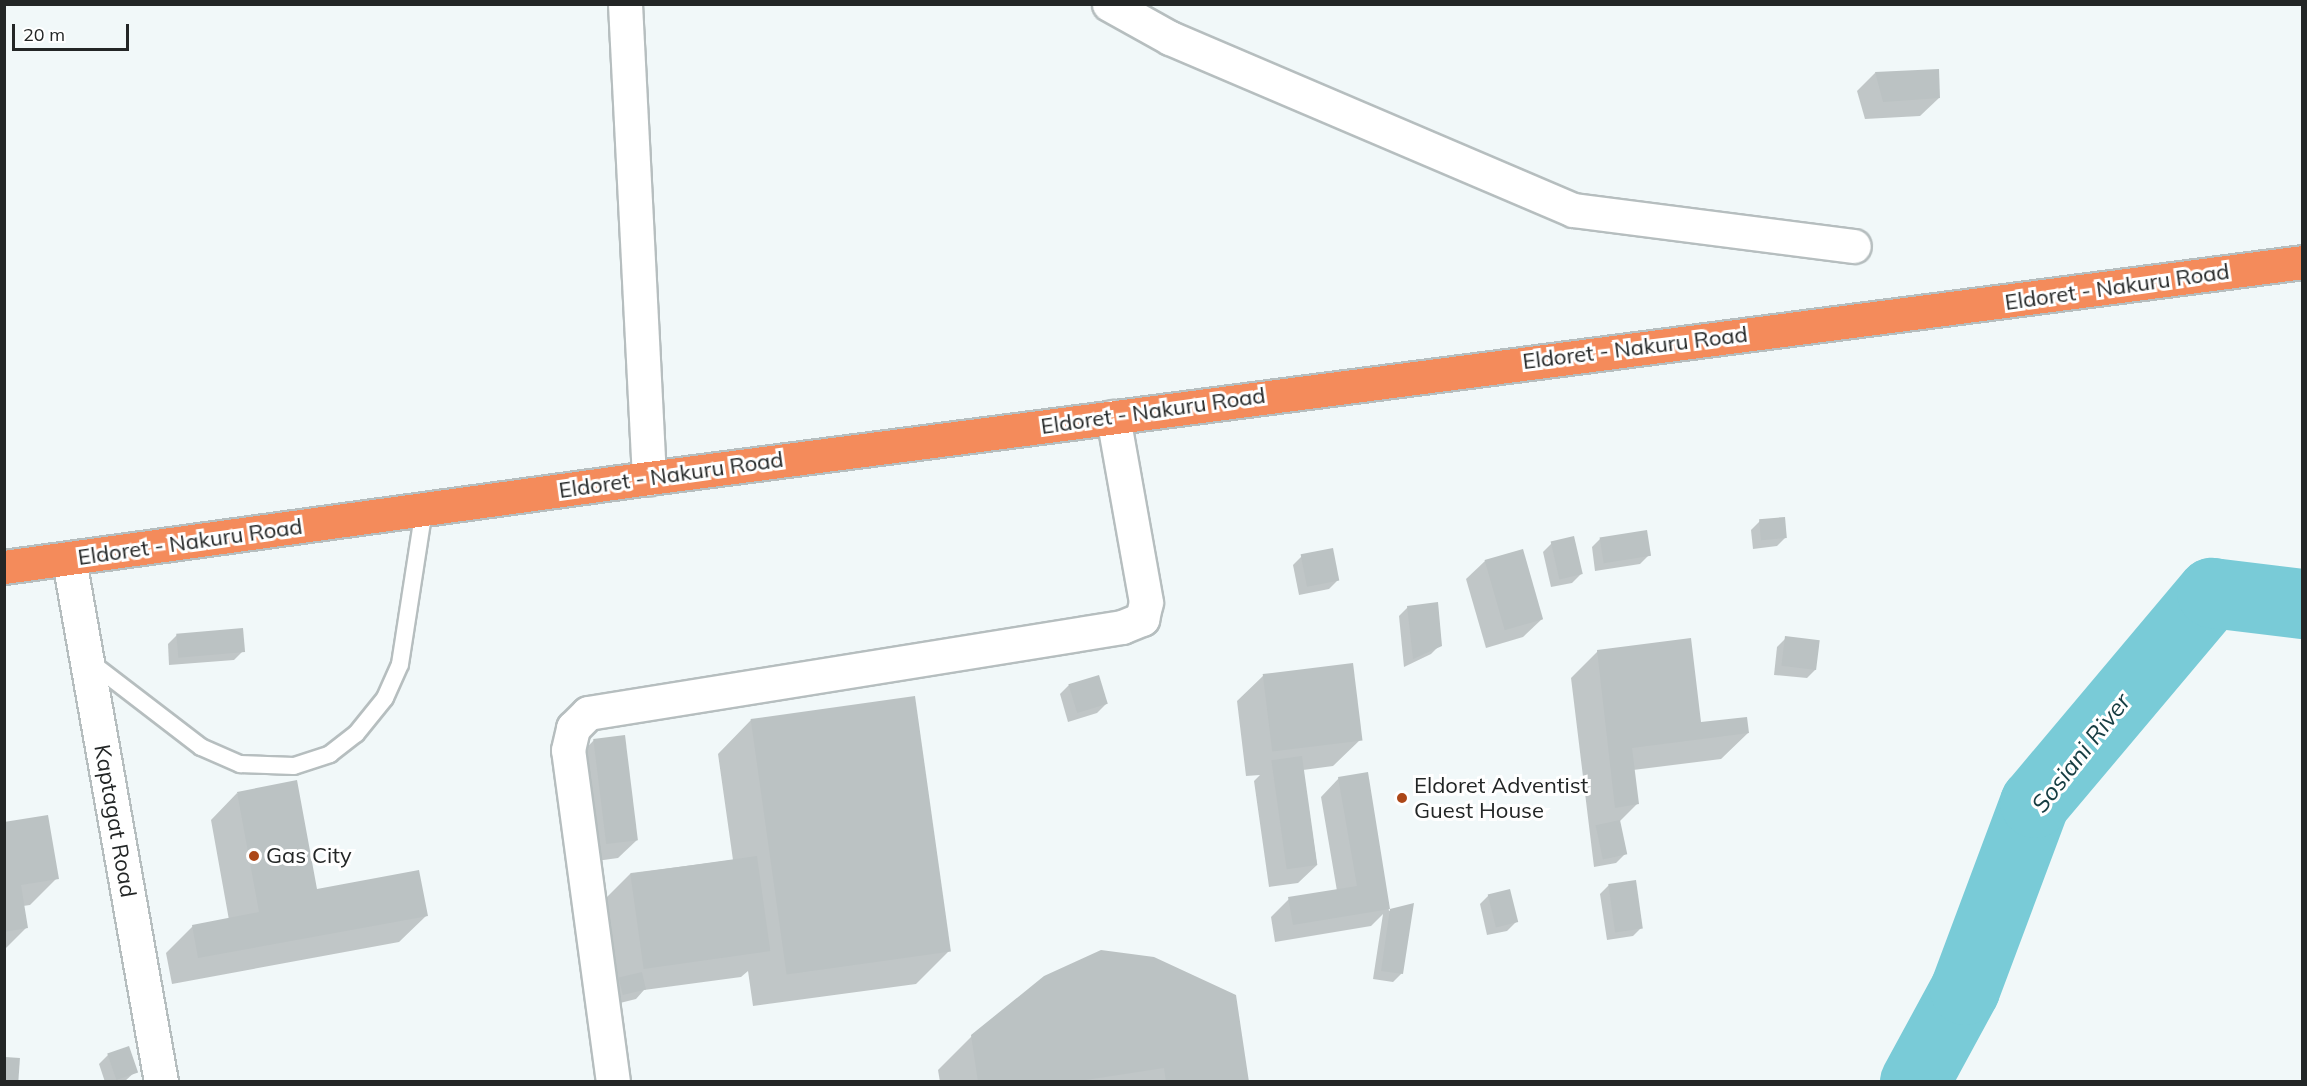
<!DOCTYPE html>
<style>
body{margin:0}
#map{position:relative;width:2307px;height:1086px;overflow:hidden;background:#f1f8f9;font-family:Mulish,sans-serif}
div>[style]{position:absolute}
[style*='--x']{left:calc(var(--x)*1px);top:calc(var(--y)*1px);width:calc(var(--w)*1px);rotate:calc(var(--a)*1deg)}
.shadow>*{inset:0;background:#0003}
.river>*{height:70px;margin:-35px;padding:0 35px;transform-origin:35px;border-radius:35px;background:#79cbd7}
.building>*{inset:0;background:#bbc2c3;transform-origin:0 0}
.roads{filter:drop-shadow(2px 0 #b6bebf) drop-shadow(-2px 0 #b6bebf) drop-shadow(0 2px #b6bebf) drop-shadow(0 -2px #b6bebf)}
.service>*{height:16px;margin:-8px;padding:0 8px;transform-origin:8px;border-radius:8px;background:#fff}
.minor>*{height:33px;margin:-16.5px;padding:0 16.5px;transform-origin:16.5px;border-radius:16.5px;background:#fff}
.trunk>*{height:33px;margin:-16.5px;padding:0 16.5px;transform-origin:16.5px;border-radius:16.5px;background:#f48b5b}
.dots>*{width:16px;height:16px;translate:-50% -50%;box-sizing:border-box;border:3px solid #fff;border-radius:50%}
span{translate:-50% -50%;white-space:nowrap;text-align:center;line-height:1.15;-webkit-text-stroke:6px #fff;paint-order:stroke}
.street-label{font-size:22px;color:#232626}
.poi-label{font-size:22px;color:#232626}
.left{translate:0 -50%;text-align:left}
.water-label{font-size:24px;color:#163d42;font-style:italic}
.frame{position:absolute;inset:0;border:6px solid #232626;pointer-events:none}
.scale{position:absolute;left:12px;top:24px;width:117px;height:27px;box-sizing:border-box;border:3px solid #232626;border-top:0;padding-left:8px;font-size:18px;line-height:21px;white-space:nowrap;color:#232626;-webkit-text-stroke:4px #fff;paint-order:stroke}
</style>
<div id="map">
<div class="shadow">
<i style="clip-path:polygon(1875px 73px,1939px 98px,1920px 116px,1865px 119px,1857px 91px)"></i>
<i style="clip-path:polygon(1760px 521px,1786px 537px,1777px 546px,1753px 549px,1751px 530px)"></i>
<i style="clip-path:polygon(1601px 538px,1649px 555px,1640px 564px,1595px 571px,1592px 547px)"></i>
<i style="clip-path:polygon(1552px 543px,1581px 574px,1572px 583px,1551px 587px,1543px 552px)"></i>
<i style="clip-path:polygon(1302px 556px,1338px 580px,1329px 589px,1299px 595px,1293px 565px)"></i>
<i style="clip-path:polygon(1485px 561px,1542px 619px,1523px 637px,1486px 648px,1466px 579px)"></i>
<i style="clip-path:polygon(1408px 607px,1440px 645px,1431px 654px,1404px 667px,1399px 616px)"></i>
<i style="clip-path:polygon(177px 635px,243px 651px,234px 660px,169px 665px,168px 644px)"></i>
<i style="clip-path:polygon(1786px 638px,1816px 669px,1807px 678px,1774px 675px,1777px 647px)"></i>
<i style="clip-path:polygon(1598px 651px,1700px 724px,1748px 733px,1721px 759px,1633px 770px,1637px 804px,1619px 822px,1625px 854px,1616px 863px,1594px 867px,1571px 678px)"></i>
<i style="clip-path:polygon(1264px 675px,1360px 740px,1333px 766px,1303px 770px,1317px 865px,1298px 883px,1269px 887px,1254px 781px,1260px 775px,1246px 776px,1237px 701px)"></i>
<i style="clip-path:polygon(1069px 685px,1106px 704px,1097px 713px,1068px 722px,1060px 694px)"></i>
<i style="clip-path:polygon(751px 720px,950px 950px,916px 984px,753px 1006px,748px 971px,741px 977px,644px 990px,636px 999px,616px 1004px,604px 900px,631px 873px,733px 860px,718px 754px)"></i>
<i style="clip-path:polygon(594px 740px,637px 840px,618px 858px,589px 862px,576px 759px)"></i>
<i style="clip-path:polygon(1367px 774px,1389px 911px,1412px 905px,1402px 973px,1393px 982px,1373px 979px,1383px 914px,1371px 926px,1275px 942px,1271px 917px,1289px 899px,1337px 891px,1321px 797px,1339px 778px)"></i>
<i style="clip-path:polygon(237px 793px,316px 891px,426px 916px,399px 942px,172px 984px,166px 953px,193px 926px,229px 920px,211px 820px)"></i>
<i style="clip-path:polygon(4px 823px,57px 878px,30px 905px,23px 906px,27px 927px,4px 950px)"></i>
<i style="clip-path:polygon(1609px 885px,1642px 927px,1633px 936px,1607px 940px,1600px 894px)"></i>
<i style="clip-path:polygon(1489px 895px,1516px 922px,1507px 931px,1487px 935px,1480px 904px)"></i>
<i style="clip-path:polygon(972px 1036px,1248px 1082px,940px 1082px,938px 1070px)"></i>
<i style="clip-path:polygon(108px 1055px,136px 1071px,124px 1082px,105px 1082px,99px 1064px)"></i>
</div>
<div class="river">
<i style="--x:1915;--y:1082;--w:105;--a:-61.5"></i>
<i style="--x:1965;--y:990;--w:200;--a:-69.5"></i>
<i style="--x:2035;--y:803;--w:275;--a:-49.9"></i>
<i style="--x:2212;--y:593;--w:91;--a:7"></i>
</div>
<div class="building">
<i style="clip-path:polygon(1939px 69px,1940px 98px,1883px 102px,1875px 72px)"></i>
<i style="left:1785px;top:517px;width:21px;height:26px;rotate:85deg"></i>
<i style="left:1647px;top:530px;width:26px;height:48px;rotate:81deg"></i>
<i style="left:1574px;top:536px;width:39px;height:24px;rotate:77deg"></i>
<i style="left:1333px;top:548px;width:33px;height:33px;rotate:79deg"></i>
<i style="left:1523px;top:549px;width:73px;height:40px;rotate:74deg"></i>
<i style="clip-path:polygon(1438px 602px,1442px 646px,1413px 659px,1407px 606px)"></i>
<i style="left:243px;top:628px;width:24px;height:67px;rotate:85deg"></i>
<i style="left:1785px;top:636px;width:35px;height:30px;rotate:7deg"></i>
<i style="clip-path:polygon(1691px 638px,1701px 722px,1747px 717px,1749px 733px,1632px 748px,1639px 804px,1615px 808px,1597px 650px)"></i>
<i style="left:1353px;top:663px;width:78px;height:91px;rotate:83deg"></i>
<i style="left:1099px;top:675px;width:30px;height:32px;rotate:73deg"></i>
<i style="left:915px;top:696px;width:258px;height:166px;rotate:82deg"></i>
<i style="left:625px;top:735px;width:106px;height:32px;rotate:83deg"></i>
<i style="left:1302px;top:756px;width:110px;height:31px;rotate:82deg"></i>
<i style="clip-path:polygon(1368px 772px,1390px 909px,1414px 903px,1403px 974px,1381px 971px,1390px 909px,1293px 925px,1288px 897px,1357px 886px,1338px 777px)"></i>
<i style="clip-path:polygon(297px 780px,317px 889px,419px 870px,428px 916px,198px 958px,192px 925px,259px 912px,237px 792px)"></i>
<i style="clip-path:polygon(48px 815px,59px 879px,21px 885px,28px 928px,4px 932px,4px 822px)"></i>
<i style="left:1620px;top:820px;width:35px;height:25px;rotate:78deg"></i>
<i style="left:757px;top:856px;width:96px;height:128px;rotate:82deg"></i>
<i style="left:1636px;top:880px;width:49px;height:28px;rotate:82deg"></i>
<i style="left:1510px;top:889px;width:34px;height:23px;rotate:76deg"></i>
<i style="clip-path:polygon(1101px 950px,1154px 957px,1236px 995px,1249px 1082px,1166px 1082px,1164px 1068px,1073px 1082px,978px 1082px,971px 1035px,1044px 976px)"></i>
<i style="left:642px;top:972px;width:18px;height:24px;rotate:77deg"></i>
<i style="left:129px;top:1046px;width:28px;height:23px;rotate:71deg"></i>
<i style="left:5px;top:1057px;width:15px;height:25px;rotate:4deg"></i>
</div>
<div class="roads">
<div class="service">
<i style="--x:89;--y:661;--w:141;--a:37.5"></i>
<i style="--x:201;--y:747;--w:43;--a:23.6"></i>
<i style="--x:240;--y:764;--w:54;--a:2.1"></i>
<i style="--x:294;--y:766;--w:38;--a:-18"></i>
<i style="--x:330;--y:754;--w:33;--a:-38"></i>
<i style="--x:356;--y:734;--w:46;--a:-51.1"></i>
<i style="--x:385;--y:698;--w:37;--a:-66"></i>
<i style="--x:400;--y:664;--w:157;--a:-81.2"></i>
</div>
<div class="minor">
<i style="--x:625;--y:4;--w:475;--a:87.1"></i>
<i style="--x:1109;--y:4;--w:70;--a:29.1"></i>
<i style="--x:1170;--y:38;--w:438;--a:23.1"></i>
<i style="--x:1573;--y:210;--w:283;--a:7.3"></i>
<i style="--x:69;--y:560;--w:530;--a:80"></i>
<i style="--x:613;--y:1082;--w:335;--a:-97.7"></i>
<i style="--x:568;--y:750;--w:23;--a:-77"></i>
<i style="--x:573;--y:728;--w:21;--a:-45"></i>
<i style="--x:588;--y:713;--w:541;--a:-9.15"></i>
<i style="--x:1122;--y:627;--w:22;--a:-22"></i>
<i style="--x:1142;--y:619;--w:17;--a:-77"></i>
<i style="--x:1146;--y:602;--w:188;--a:-100.1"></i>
</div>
<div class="trunk">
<i style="--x:4;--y:567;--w:651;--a:-7.86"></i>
<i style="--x:649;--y:478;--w:1667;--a:-7.44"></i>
</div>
</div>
<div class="dots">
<i style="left:1402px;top:798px;background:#ac4718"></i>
<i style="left:254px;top:856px;background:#ac4718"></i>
</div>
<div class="street-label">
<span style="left:2117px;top:287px;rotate:-8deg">Eldoret - Nakuru Road</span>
<span style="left:1635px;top:348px;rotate:-7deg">Eldoret - Nakuru Road</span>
<span style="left:1153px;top:411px;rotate:-8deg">Eldoret - Nakuru Road</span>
<span style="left:671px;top:475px;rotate:-8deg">Eldoret - Nakuru Road</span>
<span style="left:190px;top:542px;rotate:-8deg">Eldoret - Nakuru Road</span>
<span style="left:115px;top:821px;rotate:80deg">Kaptagat Road</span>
</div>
<div class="poi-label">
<span class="left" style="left:1414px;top:798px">Eldoret Adventist<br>Guest House</span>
<span class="left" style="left:266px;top:856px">Gas City</span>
</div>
<div class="water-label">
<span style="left:2081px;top:753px;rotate:-52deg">Sosiani River</span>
</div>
<div class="frame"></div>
<div class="scale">20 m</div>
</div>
